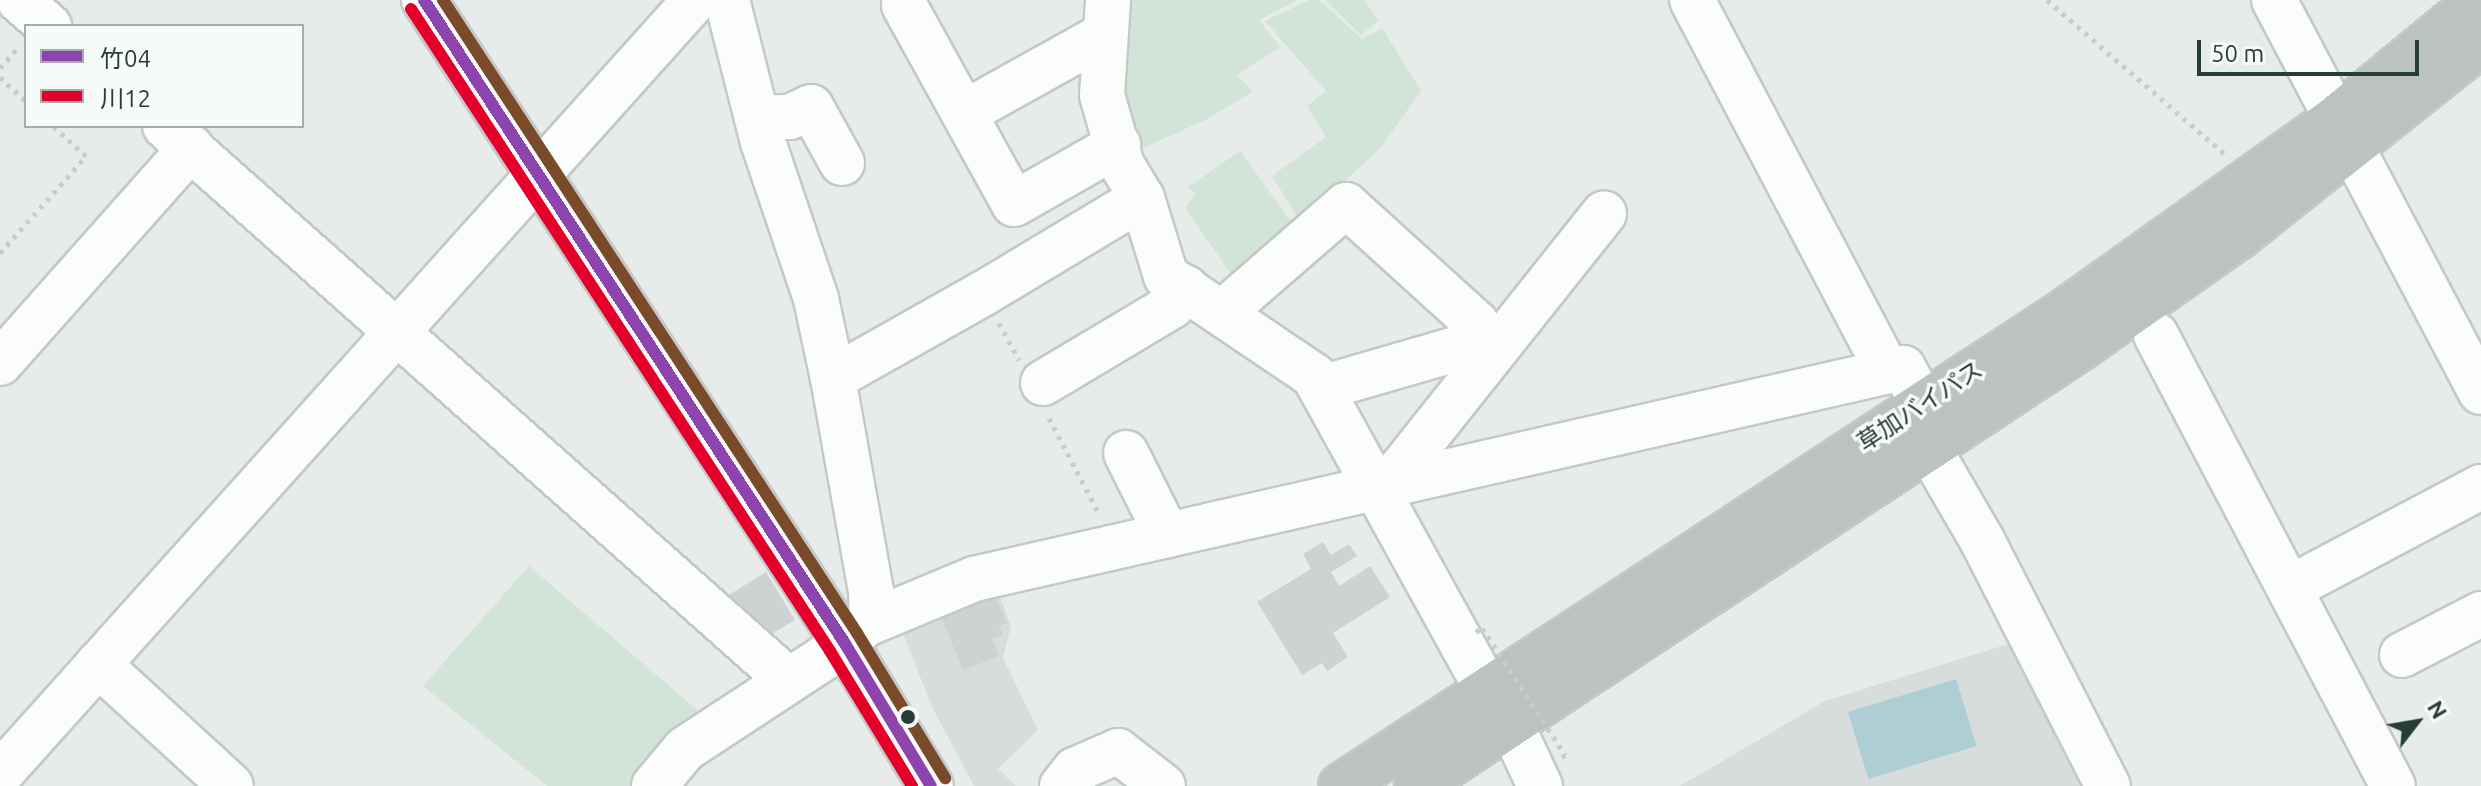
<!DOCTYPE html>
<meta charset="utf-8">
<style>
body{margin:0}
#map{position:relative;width:2481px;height:786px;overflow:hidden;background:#e7ecea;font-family:Ubuntu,"Noto Sans JP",sans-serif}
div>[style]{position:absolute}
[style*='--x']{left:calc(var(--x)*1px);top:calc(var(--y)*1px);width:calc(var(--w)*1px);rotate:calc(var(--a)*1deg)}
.built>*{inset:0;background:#d6ddda}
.green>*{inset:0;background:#d2e3d8}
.water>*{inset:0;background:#adced5;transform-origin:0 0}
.building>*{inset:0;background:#ced3d1}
.path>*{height:5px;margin-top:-2.5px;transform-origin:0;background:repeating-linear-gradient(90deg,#c7cdcb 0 4px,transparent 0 10px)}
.roads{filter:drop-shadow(2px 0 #c4c9c7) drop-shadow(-2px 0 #c4c9c7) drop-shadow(0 2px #c4c9c7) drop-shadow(0 -2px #c4c9c7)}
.minor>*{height:44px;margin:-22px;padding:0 22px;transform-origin:22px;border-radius:22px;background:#fbfcfc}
.highway>*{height:44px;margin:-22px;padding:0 22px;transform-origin:22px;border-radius:22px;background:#bcc2c1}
.path-bridge>*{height:5px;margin-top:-2.5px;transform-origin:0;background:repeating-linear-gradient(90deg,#c7cdcb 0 4px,transparent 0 10px)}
.bus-1>*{height:12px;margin:-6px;padding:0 6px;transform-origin:6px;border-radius:6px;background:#8e44ad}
.bus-2>*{height:12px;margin:-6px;padding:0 6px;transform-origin:6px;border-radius:6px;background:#e4002b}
.bus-3>*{height:12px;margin:-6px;padding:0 6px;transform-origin:6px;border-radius:6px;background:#7a4b2a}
.dots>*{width:22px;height:22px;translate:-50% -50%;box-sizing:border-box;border:4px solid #f6faf8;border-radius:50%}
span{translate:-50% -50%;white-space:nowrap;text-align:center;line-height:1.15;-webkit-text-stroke:7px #f6faf8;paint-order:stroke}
.street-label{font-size:24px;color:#273d38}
.legend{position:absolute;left:24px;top:24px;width:280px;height:104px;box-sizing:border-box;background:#f6faf8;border:2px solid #a3aeab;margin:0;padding:10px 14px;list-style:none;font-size:24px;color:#273d38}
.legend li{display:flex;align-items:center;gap:16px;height:40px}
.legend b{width:40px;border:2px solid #a3aeab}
.north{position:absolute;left:2377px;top:682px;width:80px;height:80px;-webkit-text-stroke:6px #f6faf8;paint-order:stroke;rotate:59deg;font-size:22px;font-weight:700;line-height:32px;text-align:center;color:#273d38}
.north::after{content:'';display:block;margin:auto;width:28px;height:36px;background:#273d38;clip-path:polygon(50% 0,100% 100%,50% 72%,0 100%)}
.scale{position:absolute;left:2197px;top:40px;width:222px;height:36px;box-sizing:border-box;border:4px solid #273d38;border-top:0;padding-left:10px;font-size:24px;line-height:28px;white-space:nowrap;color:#273d38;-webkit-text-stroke:6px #f6faf8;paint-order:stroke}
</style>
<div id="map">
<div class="built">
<i style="clip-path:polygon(997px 589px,1011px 626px,1003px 658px,1038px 730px,998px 769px,1016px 786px,974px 786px,932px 707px,899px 623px)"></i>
<i style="clip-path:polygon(2015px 642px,2090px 786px,1680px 786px,1825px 701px)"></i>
</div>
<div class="green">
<i style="clip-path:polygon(1128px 0,1298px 0,1259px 20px,1280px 47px,1237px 75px,1253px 92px,1207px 119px,1137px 151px,1117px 90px)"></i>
<i style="clip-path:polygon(1309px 0,1319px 0,1362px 39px,1382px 28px,1421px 91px,1380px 148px,1301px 222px,1272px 176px,1326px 137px,1307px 106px,1326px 91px,1265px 21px)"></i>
<i style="clip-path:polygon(1325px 0,1364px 0,1379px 21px,1361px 35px)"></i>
<i style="clip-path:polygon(1240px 151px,1292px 223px,1231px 274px,1185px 208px,1196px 193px,1188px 187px)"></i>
<i style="clip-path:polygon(529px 566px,702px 714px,632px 786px,547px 786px,423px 686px)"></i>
</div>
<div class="water">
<i style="left:1956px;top:679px;width:70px;height:113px;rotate:73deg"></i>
</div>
<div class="building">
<i style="clip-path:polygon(1323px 542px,1331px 555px,1349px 544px,1357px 556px,1331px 572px,1339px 586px,1370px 566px,1390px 597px,1333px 633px,1348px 657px,1327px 671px,1322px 663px,1302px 675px,1257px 602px,1311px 569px,1303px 554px)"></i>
<i style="clip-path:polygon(766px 572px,795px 620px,761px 640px,724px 598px)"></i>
<i style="clip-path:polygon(995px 595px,1007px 623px,999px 626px,1003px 635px,992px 639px,999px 656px,963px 670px,941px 617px)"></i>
</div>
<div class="path">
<i style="--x:2047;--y:0;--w:235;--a:40.9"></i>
<i style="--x:0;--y:68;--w:28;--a:-49"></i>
<i style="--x:0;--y:77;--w:35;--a:43"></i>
<i style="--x:0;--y:253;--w:130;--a:-48.4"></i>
<i style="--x:86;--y:156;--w:45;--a:-137.7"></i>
<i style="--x:999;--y:323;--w:42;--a:61.6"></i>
<i style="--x:1049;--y:418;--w:110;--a:62.5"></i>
</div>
<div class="roads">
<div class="minor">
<i style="--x:19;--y:0;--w:40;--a:41"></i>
<i style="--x:424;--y:0;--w:767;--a:56.81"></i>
<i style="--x:844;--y:642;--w:168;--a:58.9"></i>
<i style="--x:727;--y:0;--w:146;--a:75.8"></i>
<i style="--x:763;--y:142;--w:166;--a:71.3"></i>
<i style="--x:816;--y:299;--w:81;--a:77.9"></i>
<i style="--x:833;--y:378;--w:216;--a:79.9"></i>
<i style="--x:871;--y:591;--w:30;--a:88"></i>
<i style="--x:1108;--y:0;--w:95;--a:93.6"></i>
<i style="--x:1102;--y:95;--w:73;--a:74.1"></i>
<i style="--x:1122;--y:165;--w:39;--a:59"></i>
<i style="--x:1142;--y:198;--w:82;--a:72.9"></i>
<i style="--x:1166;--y:276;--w:179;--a:34"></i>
<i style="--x:1314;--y:376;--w:360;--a:61.1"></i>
<i style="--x:1692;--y:0;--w:420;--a:62.2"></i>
<i style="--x:2274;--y:0;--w:443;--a:62.2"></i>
<i style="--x:904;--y:5;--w:227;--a:61.1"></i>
<i style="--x:1014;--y:204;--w:120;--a:-29.6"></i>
<i style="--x:964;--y:113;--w:162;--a:-29.1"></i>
<i style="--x:757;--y:118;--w:33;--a:-2"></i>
<i style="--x:790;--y:117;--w:23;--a:-25"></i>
<i style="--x:811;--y:107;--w:64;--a:61"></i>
<i style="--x:165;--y:126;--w:834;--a:41.64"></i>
<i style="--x:1223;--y:312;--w:163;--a:-41"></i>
<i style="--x:1346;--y:205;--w:176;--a:42.2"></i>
<i style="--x:1476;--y:323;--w:27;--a:118"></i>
<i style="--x:1463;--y:347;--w:148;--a:163.9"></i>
<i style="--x:2156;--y:335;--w:509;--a:62.28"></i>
<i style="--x:0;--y:363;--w:288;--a:-48.4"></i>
<i style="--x:833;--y:378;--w:173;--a:-29.4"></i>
<i style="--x:984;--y:293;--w:184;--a:-31"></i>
<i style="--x:1043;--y:383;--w:150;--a:-30.8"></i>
<i style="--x:1172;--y:306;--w:23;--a:-52"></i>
<i style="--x:1928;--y:447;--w:110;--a:59.9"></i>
<i style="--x:1983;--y:542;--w:274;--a:62.9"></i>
<i style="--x:1126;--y:453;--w:92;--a:63.4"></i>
<i style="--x:1388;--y:485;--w:347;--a:-51.5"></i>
<i style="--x:2290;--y:588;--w:216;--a:-27.9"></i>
<i style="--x:2402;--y:655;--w:89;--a:-27.4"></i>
<i style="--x:98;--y:664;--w:180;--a:42.5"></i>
<i style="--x:1510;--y:722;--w:71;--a:64.9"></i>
<i style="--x:0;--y:774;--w:1040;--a:-48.08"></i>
<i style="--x:654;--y:786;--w:48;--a:-50"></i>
<i style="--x:685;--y:749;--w:168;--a:-33.3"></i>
<i style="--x:825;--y:657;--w:53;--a:-38.8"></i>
<i style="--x:866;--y:624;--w:117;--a:-22.6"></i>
<i style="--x:974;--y:579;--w:953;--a:-12.8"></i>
<i style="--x:1903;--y:368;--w:40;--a:60.3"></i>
<i style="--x:1062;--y:786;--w:21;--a:-51"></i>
<i style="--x:1075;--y:770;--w:47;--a:-23.8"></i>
<i style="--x:1118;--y:751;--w:57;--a:37.9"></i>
</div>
<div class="highway">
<i style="--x:1341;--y:786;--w:868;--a:-33.25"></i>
<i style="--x:2067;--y:310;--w:330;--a:-35.5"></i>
<i style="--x:2336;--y:118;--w:185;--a:-39.5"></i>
<i style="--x:1417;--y:786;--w:795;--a:-33.45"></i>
<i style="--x:2080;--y:348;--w:193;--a:-35.1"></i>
<i style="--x:2238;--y:237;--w:310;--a:-38.5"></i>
</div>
</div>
<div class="path-bridge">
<i style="--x:1476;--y:632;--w:7;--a:-34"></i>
<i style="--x:1482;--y:628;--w:152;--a:56.8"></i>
<i style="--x:1565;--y:755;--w:9;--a:144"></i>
</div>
<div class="bus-1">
<i style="--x:424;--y:0;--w:767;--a:56.81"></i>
<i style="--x:844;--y:642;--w:168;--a:58.9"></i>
</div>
<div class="bus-2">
<i style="--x:411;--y:9;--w:767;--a:56.87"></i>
<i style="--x:830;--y:651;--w:158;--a:58.7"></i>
</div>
<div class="bus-3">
<i style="--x:443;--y:0;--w:756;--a:56.81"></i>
<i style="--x:857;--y:633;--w:170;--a:58.7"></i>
</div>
<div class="dots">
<i style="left:908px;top:717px;background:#273d38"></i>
</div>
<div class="street-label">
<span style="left:1920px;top:406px;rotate:-33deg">草加バイパス</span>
</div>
<ul class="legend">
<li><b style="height:10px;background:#8e44ad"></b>竹04</li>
<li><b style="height:10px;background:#e4002b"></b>川12</li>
</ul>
<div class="north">N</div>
<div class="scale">50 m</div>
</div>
